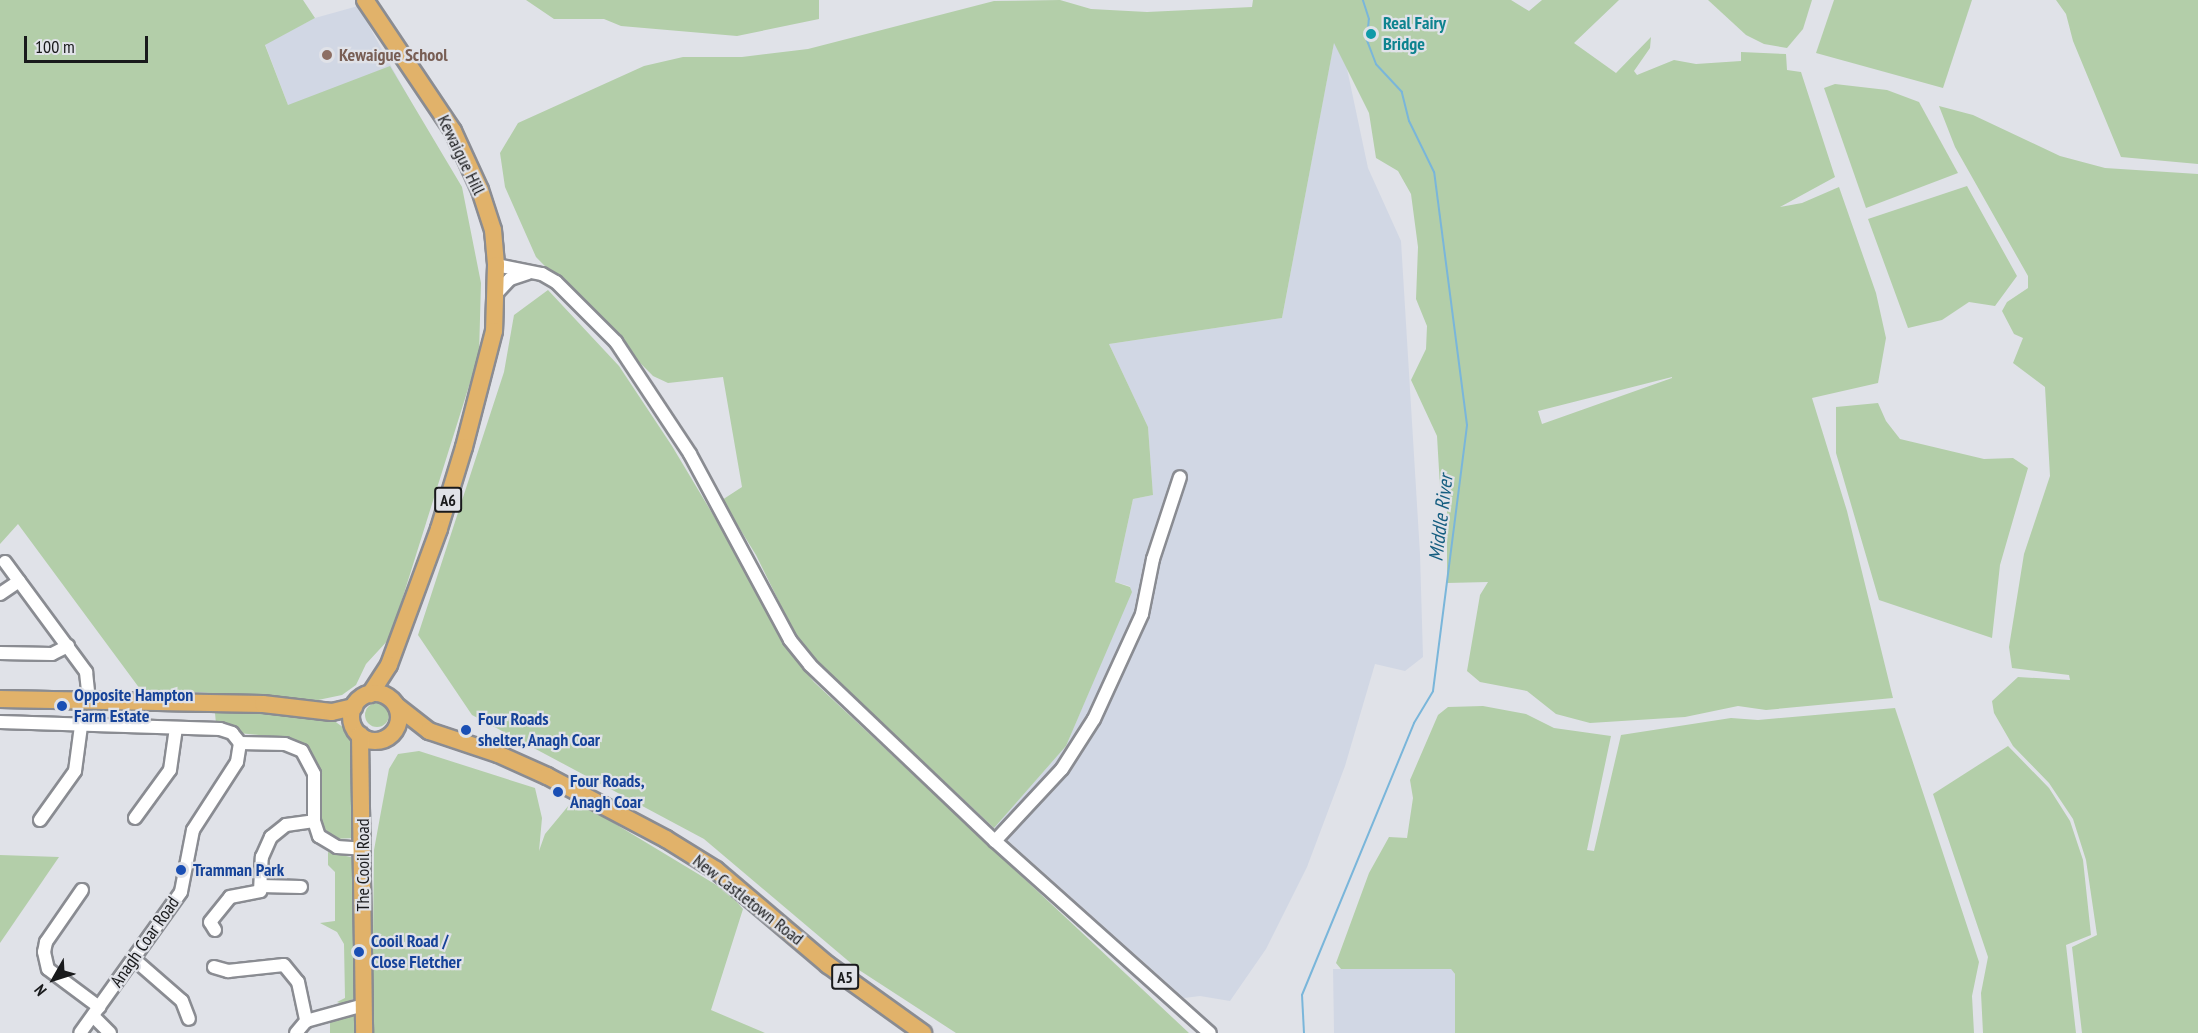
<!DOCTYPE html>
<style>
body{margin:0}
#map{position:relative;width:2198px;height:1033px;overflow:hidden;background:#e0e2e8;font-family:"PT Sans Narrow",sans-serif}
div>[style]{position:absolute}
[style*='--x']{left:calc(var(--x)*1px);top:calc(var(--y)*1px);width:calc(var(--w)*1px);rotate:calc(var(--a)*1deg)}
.built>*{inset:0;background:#d1d7e4}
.green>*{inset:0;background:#b3cea9}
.round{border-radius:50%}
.stream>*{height:2px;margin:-1px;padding:0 1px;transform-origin:1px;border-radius:1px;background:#7ab6da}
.roads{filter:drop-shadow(2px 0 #8a8c92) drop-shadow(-2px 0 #8a8c92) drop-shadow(0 2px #8a8c92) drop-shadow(0 -2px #8a8c92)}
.minor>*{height:12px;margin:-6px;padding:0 6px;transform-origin:6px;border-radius:6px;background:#fff}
.highway>*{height:16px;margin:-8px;padding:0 8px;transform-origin:8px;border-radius:8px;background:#e1b26a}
.highway>.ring{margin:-8px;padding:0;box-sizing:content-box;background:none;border:16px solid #e1b26a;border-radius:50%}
.dots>*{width:16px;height:16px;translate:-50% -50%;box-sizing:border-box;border:3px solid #e0e2e8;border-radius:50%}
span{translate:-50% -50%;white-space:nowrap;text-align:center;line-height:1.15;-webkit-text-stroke:4.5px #e0e2e8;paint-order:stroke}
.shield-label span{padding:2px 4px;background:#e0e2e8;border:2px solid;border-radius:4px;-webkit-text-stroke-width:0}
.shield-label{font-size:16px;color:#191a1c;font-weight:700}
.culture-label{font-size:18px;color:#0d838f;font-weight:700}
.left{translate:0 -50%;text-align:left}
.education-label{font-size:18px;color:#785e54;font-weight:700}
.street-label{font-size:18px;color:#191a1c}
.transit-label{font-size:18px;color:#164399;font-weight:700}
.water-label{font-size:20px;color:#145d80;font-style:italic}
.north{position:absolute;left:24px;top:949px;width:60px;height:60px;-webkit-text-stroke:4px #e0e2e8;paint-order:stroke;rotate:231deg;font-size:16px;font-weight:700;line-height:24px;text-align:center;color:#191a1c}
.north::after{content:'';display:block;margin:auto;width:21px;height:27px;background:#191a1c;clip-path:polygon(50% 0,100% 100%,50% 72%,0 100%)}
.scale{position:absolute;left:24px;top:36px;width:124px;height:27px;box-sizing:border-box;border:3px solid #191a1c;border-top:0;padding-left:8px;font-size:18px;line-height:21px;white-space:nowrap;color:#191a1c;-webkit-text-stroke:4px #e0e2e8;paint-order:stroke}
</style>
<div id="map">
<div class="built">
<i style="clip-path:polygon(358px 6px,411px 102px,288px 105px,265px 44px,315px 18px)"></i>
<i style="clip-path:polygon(1334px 42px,1346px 64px,1368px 168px,1401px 241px,1420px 554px,1423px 657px,1405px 671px,1375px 664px,1345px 766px,1307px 867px,1266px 949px,1230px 1001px,1200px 996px,1184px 998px,994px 828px,1066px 746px,1131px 592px,1130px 586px,1115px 582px,1133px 499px,1153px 495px,1148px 427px,1109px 344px,1282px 318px)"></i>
<i style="clip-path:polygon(1333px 969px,1451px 969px,1455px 974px,1455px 1033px,1334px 1033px)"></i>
</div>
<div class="green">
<i style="clip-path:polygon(0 0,303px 0,315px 18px,265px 45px,288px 105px,390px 66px,462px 187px,481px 283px,479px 354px,390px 638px,366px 664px,356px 685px,342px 695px,318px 700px,196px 692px,143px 693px,18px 524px,0 544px)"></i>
<i style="clip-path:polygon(526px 0,819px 0,819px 19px,737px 36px,621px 26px,604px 19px,554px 19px)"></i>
<i style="clip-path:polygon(evenodd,1060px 0,1091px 9px,1147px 12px,1252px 7px,1253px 0,1511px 0,1529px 11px,1542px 0,1619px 0,1574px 43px,1616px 73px,1651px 37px,1650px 48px,1634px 71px,1637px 75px,1674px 60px,1696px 64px,1741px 61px,1741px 52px,1786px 54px,1787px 70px,1801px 72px,1835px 177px,1780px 207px,1802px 203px,1839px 187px,1876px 293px,1886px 338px,1878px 383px,1812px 398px,1847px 511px,1893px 698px,1766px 710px,1738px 706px,1685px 717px,1590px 723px,1556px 714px,1527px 691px,1480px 682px,1467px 671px,1480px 595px,1488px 582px,1447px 583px,1447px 504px,1440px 487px,1437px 436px,1411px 380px,1426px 349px,1427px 326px,1416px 299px,1418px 247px,1411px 194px,1398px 171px,1376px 158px,1369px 113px,1334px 43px,1282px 318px,1109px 344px,1148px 427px,1153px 495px,1133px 499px,1115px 582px,1130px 587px,1132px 592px,1066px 746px,994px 828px,816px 661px,795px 634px,756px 555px,722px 500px,742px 487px,723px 377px,668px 383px,653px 376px,536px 257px,505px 187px,500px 153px,518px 123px,644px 66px,683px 57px,742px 57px,808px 49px,994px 1px,1060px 0,1672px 377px,1672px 378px,1542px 424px,1538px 411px,1672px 377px)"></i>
<i style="clip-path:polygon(1708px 0,1812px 0,1803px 29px,1787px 48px,1764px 44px,1746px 35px)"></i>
<i style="clip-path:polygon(1834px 0,1972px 0,1943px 88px,1816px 53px)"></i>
<i style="clip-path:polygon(2056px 0,2198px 0,2198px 164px,2121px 157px,2073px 41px,2066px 14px)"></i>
<i style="clip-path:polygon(1835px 84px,1887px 90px,1919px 102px,1958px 173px,1866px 208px,1824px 88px)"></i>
<i style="clip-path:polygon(1939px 106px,1973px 115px,2060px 156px,2105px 168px,2198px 174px,2198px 1033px,2082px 1033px,2072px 947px,2097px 935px,2086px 860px,2073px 819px,2049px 783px,2013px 746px,1994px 713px,1992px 701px,2018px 677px,2070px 680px,2069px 675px,2012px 668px,2009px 647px,2024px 554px,2050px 476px,2045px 387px,2013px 363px,2023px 338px,2014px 334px,2002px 311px,2007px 302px,2028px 288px,2028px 276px,1955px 147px)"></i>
<i style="clip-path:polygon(1967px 186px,2017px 276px,1995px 306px,1969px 302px,1942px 320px,1908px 328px,1868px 219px)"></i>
<i style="clip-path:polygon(548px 290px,619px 366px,672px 446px,758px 590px,786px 648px,814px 682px,1189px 1033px,956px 1033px,859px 970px,704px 839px,472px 715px,418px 635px,504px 372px,514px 315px)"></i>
<i style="clip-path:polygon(1878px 403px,1886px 421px,1900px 439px,1984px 459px,2013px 458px,2028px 468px,2000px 565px,1992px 638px,1879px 600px,1836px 453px,1836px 407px)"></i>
<i class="round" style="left:365px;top:703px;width:24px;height:24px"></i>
<i style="clip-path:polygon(1483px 706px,1526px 714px,1554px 728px,1611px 736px,1587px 850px,1594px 851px,1621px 735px,1731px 718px,1758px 720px,1895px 708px,1979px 962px,1972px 996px,1974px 1033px,1455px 1033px,1455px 974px,1451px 969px,1341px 969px,1336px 963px,1369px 873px,1389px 837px,1407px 838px,1413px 798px,1410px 780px,1438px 715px,1448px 707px)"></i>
<i style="clip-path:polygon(255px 711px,333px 720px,351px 733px,355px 838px,334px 839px,322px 825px,320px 771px,303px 745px,289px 738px,238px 733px,216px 724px,215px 713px)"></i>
<i style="clip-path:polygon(2008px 746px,2049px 788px,2070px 821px,2083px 860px,2091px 935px,2066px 945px,2076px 1033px,1983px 1033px,1981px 993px,1988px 957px,1933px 794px)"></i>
<i style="clip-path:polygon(419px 751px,535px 788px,542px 818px,539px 851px,545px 834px,574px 799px,728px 892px,743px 909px,711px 1010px,765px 1033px,372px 1033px,374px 850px,380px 817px,389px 769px,398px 754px)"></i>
<i style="clip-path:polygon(328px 852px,355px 858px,355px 998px,343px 1004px,337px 1002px,345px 998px,344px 944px,337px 932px,320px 923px,335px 921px,335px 872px,328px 865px)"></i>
<i style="clip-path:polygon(0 855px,59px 857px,0 943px)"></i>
<i style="clip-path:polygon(355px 1015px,355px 1033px,330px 1033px,330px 1020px)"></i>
</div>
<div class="stream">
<i style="--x:1304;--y:1033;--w:38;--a:-93"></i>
<i style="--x:1302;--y:995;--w:294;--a:-67.6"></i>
<i style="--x:1414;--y:723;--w:37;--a:-59"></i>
<i style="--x:1433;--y:691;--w:268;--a:-82.7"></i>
<i style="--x:1467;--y:425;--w:255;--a:-97.4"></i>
<i style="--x:1434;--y:172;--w:57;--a:-116.1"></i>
<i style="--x:1409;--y:121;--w:30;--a:-104"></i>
<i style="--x:1402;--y:92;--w:38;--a:-133"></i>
<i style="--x:1376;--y:64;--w:26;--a:-111"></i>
<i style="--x:1367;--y:40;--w:21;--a:-85"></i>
<i style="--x:1369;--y:19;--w:20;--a:-108"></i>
</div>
<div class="roads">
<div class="minor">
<i style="--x:496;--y:265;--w:47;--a:11.1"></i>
<i style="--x:542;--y:274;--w:16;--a:30"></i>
<i style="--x:556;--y:282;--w:85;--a:45"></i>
<i style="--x:616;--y:342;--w:134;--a:56.5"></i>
<i style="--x:690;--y:454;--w:211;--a:61.7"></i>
<i style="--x:790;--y:640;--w:32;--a:51"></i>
<i style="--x:810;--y:665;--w:255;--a:43.6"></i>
<i style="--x:995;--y:841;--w:288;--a:41.8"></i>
<i style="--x:496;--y:294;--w:21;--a:-47"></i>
<i style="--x:510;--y:279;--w:19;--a:-18"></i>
<i style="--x:5;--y:562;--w:137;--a:53.6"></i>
<i style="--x:86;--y:672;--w:27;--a:84"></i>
<i style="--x:0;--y:594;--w:23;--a:-34"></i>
<i style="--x:0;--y:653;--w:52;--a:1.1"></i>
<i style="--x:52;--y:654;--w:18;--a:-27"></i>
<i style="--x:0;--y:722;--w:220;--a:1.8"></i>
<i style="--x:220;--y:729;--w:13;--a:18"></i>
<i style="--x:232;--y:733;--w:13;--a:51"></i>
<i style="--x:240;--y:743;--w:19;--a:99"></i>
<i style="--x:237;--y:762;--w:81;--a:122.9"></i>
<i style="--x:193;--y:830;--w:63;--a:101"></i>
<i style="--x:181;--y:892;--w:173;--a:125.6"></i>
<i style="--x:240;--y:743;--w:45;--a:1.3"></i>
<i style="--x:285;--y:744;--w:18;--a:22"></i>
<i style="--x:302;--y:751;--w:26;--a:62"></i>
<i style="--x:314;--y:774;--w:47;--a:90"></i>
<i style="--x:314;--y:821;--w:16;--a:72"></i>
<i style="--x:319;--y:836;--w:21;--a:31"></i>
<i style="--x:337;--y:847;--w:26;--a:4"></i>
<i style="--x:135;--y:818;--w:59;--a:-53.9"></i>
<i style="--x:170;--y:770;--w:42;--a:-81.9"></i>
<i style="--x:40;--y:820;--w:60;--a:-54.5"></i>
<i style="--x:75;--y:771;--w:45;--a:-82.4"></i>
<i style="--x:995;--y:841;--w:98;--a:-47.1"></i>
<i style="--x:1062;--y:769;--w:59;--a:-57.4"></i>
<i style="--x:1094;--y:719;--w:115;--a:-65.4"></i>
<i style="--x:1142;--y:614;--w:56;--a:-78.7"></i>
<i style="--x:1153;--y:559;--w:86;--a:-71.8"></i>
<i style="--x:261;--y:886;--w:40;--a:1.4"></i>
<i style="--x:82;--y:890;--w:63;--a:124.7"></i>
<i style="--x:46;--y:942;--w:10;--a:101"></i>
<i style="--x:44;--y:952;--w:17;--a:77"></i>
<i style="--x:48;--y:969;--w:64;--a:36.7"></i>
<i style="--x:215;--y:930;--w:9;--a:-122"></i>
<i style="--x:210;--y:922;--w:32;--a:-51"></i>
<i style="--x:230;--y:897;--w:31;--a:-11"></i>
<i style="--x:260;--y:891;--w:34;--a:-87"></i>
<i style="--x:262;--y:857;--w:22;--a:-66"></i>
<i style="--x:271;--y:837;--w:19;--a:-39"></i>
<i style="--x:286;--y:825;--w:28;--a:-8"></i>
<i style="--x:135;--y:960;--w:62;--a:41.1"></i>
<i style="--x:182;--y:1001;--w:19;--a:69"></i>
<i style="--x:214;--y:967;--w:15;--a:16"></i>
<i style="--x:228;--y:971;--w:56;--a:-6.1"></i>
<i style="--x:284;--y:965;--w:22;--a:51"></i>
<i style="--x:298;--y:982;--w:40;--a:78"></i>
<i style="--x:93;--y:1016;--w:24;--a:45"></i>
<i style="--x:296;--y:1033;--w:16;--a:-50"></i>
<i style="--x:306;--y:1021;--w:60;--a:-15.4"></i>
</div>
<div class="highway">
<i style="--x:365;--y:0;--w:158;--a:56.1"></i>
<i style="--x:453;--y:131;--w:65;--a:65.4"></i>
<i style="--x:480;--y:190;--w:42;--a:72"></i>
<i style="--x:493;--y:230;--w:35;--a:85"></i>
<i style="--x:496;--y:265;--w:66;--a:91.7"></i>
<i style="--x:494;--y:331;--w:120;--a:104.5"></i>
<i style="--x:464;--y:447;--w:86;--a:107"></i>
<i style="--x:439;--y:529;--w:145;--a:110.2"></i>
<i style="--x:389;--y:665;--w:35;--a:123"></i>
<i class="ring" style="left:351px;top:693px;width:32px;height:32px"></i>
<i style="--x:0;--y:699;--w:263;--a:1.1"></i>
<i style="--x:263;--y:704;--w:69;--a:6.6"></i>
<i style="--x:332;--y:712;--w:23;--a:-13"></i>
<i style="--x:397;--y:706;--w:41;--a:38"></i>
<i style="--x:429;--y:731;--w:73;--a:18.4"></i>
<i style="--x:498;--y:754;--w:54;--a:24.2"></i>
<i style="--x:547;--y:776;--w:135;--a:27.9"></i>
<i style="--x:666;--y:839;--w:59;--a:31.8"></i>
<i style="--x:716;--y:870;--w:147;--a:40.3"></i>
<i style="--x:828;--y:965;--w:117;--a:35.6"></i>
<i style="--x:360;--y:735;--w:298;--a:89.2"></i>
</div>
</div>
<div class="dots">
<i style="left:1371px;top:34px;background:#0f9aa8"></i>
<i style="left:327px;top:55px;background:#8d6e63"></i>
<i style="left:62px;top:706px;background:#1a4fb4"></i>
<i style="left:466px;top:730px;background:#1a4fb4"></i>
<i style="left:558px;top:792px;background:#1a4fb4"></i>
<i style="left:181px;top:870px;background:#1a4fb4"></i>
<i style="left:359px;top:952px;background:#1a4fb4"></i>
</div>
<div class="shield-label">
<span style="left:448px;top:500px">A6</span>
<span style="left:845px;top:977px">A5</span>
</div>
<div class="culture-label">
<span class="left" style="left:1383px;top:34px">Real Fairy<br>Bridge</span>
</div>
<div class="education-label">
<span class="left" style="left:339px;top:55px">Kewaigue School</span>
</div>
<div class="street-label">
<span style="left:461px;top:155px;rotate:64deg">Kewaigue Hill</span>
<span style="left:363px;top:865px;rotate:-90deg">The Cooil Road</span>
<span style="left:748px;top:900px;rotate:38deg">New Castletown Road</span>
<span style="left:145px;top:942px;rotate:-55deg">Anagh Coar Road</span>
</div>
<div class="transit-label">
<span class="left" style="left:74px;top:706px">Opposite Hampton<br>Farm Estate</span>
<span class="left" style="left:478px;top:730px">Four Roads<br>shelter, Anagh Coar</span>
<span class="left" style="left:570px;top:792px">Four Roads,<br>Anagh Coar</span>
<span class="left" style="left:193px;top:870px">Tramman Park</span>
<span class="left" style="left:371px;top:952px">Cooil Road /<br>Close Fletcher</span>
</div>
<div class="water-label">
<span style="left:1441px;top:518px;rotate:-83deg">Middle River</span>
</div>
<div class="north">N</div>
<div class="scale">100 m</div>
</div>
